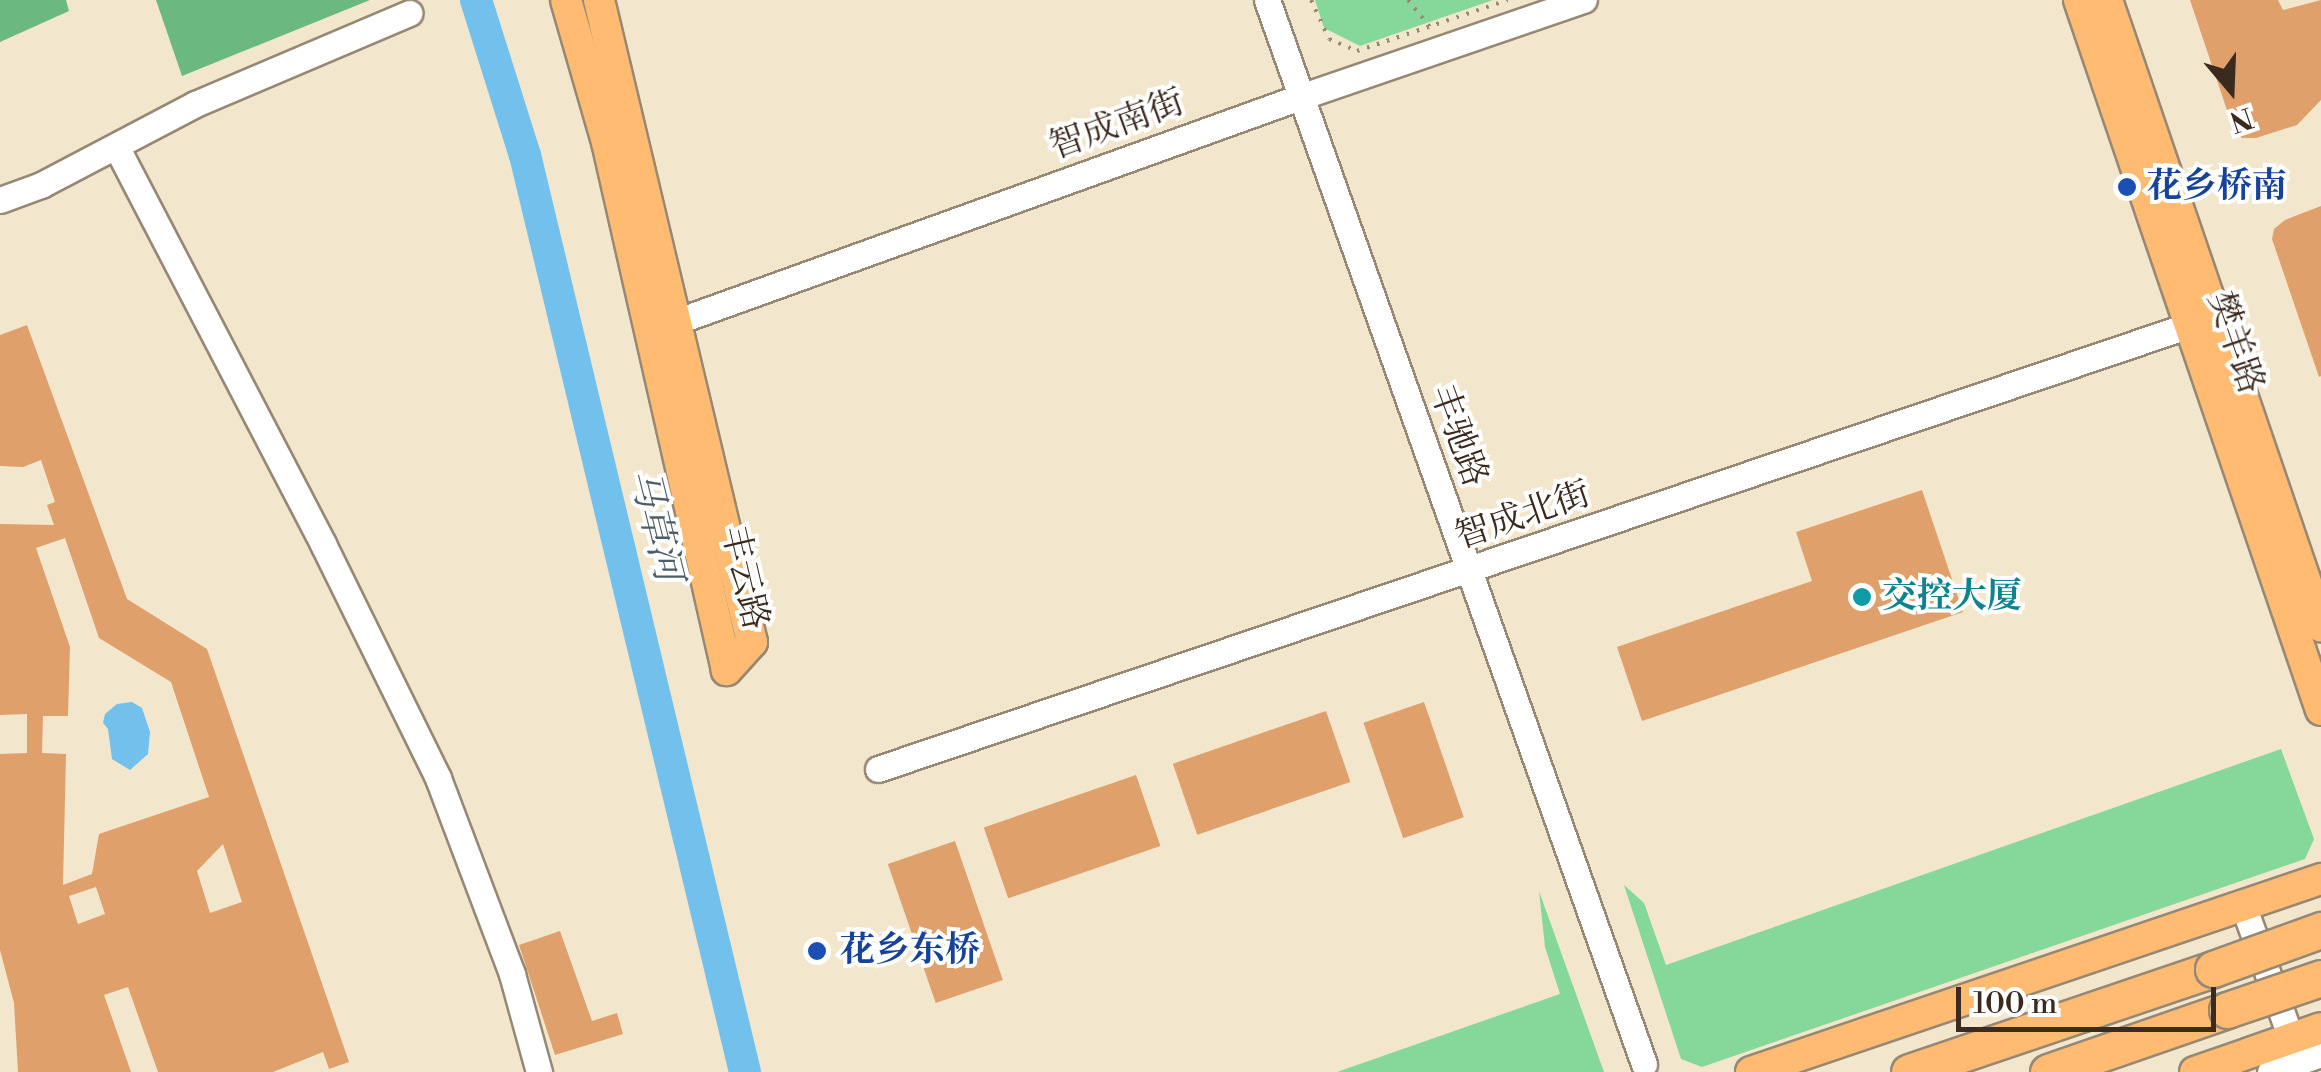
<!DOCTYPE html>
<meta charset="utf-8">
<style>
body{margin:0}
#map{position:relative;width:2321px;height:1072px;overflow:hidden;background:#f2e6cc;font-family:"Libre Bodoni","Noto Serif SC",serif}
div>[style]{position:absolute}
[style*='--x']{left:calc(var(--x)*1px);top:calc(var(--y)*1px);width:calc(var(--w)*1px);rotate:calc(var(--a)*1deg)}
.green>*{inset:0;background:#85d899}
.forest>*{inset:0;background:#6cb881}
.water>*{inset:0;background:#72c0ec}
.river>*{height:32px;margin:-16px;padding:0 16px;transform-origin:16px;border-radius:16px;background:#72c0ec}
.building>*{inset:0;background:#dfa06c;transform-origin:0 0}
.path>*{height:4px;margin-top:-2px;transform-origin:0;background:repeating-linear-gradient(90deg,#968875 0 2.5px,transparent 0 10.5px)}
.roads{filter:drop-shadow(2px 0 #968875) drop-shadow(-2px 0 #968875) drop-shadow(0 2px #968875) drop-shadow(0 -2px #968875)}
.minor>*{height:25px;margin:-12.5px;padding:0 12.5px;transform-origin:12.5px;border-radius:12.5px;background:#fff}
.major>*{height:30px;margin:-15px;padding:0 15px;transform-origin:15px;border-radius:15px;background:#febb71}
.highway>*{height:35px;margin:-17.5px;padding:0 17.5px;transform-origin:17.5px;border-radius:17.5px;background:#febb71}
.bridges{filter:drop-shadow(2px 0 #968875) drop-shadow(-2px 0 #968875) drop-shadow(0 2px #968875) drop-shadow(0 -2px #968875)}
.highway-bridge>*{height:35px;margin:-17.5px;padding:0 17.5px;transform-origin:17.5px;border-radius:17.5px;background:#febb71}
.dots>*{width:28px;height:28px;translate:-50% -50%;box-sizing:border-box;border:5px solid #fff;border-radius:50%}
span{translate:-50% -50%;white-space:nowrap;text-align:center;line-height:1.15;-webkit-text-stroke:8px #fff;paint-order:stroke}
.street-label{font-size:35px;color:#3b2a1e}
.transit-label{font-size:35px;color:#164399;font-weight:700}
.left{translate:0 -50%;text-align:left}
.culture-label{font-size:35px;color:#0d838f;font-weight:700}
.water-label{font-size:38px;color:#4e5e66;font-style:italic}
.north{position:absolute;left:2181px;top:40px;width:100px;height:100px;-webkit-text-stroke:8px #fff;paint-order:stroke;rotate:161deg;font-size:28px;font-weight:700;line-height:40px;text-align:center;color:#3b2a1e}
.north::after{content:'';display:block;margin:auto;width:35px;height:45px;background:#3b2a1e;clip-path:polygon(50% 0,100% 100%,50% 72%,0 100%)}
.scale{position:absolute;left:1956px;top:987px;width:260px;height:45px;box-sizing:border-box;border:5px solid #3b2a1e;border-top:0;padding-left:12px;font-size:30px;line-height:35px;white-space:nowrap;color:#3b2a1e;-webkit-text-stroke:8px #fff;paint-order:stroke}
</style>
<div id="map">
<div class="green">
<i style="clip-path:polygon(1315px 0,1493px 0,1360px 46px,1324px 28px)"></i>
<i style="clip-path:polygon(2281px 749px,2314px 839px,2305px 859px,1702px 1067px,1681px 1059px,1624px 885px,1644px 903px,1666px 965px)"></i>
<i style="clip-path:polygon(1539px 891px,1604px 1072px,1337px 1072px,1560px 994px,1545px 947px)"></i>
</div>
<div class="forest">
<i style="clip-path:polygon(0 0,66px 0,69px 11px,0 42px)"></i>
<i style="clip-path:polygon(156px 0,370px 0,182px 76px)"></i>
</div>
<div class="water">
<i style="clip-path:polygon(132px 702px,142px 708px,150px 732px,148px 754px,130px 770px,112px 759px,108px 729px,103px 723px,105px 714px,117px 704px)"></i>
</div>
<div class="river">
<i style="--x:476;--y:0;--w:163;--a:72.5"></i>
<i style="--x:525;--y:155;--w:943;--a:76.51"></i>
</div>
<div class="building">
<i style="clip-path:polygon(2190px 0,2278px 0,2283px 10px,2321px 0,2321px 100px,2297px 125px,2256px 138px,2242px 138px,2234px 131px)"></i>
<i style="clip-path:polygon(2321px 206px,2321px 376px,2319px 377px,2272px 239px,2274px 229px,2285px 220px)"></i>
<i style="clip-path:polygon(evenodd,27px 325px,127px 599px,207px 649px,349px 1062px,329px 1069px,323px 1052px,273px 1072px,158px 1072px,128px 987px,104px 995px,131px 1072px,18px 1072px,14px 1003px,0 950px,0 754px,27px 753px,27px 714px,0 715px,0 524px,54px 525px,47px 505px,55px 502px,41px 460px,23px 467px,0 466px,0 335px,27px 325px,65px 538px,99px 638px,171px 682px,209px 797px,99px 834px,92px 874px,63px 885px,66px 754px,42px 753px,43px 716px,68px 716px,70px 647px,36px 548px,65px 538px,27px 325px,223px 844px,242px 902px,210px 913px,197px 871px,223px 844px,27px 325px,96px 887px,105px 914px,78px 924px,69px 896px,96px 887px)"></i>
<i style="clip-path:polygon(1922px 490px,1963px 612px,1642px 721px,1617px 647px,1812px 581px,1796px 532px)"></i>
<i style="left:1424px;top:702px;width:122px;height:64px;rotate:71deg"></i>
<i style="left:1326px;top:711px;width:75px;height:162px;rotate:71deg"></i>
<i style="left:1136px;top:775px;width:75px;height:161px;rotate:71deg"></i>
<i style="left:955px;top:841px;width:147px;height:71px;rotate:71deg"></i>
<i style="clip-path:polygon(560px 931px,592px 1021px,617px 1013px,623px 1034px,555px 1055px,519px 945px)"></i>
</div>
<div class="path">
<i style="--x:1311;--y:0;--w:43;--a:65.2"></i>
<i style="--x:1329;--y:39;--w:30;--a:23"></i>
<i style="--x:1357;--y:51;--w:159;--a:-18.7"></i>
<i style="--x:1408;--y:0;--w:35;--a:51"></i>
</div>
<div class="roads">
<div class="minor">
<i style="--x:1267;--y:0;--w:1129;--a:70.49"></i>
<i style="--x:116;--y:146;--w:449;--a:62.5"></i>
<i style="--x:323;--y:544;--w:261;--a:63.8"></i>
<i style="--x:438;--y:778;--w:210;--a:69.3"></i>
<i style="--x:512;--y:974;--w:102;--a:74.6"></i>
<i style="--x:0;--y:200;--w:44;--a:-20.1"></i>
<i style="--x:41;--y:185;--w:174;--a:-27.7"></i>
<i style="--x:195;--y:104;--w:233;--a:-23"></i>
<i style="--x:675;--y:322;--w:664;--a:-19.8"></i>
<i style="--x:1300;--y:97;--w:300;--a:-18.9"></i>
<i style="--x:878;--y:769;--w:1385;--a:-18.7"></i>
<i style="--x:2243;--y:905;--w:141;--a:70.2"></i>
<i style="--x:2270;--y:1072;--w:54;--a:-19.4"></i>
</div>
<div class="major">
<i style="--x:566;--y:0;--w:148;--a:73.9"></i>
<i style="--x:607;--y:142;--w:541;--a:77.2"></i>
<i style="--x:599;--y:0;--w:660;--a:76.6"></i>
<i style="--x:752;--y:642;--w:38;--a:132"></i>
<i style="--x:2079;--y:0;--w:750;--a:71.18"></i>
<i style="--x:2107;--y:0;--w:662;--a:71.13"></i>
<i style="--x:1751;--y:1072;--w:602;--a:-18.71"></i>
<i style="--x:2195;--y:1072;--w:133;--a:-19.2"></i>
</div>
<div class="highway">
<i style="--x:1909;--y:1072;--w:321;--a:-18.7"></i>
<i style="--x:2048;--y:1072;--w:189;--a:-19.1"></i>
</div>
</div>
<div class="bridges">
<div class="highway-bridge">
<i style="--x:2213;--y:969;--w:115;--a:-19.9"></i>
<i style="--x:2227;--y:1010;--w:99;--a:-18.8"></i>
</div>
</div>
<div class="dots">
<i style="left:2127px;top:187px;background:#1a4fb4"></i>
<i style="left:1862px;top:597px;background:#0f9aa8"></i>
<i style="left:817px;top:951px;background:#1a4fb4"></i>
</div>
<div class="street-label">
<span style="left:1117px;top:125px;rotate:-20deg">智成南街</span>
<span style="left:2235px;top:343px;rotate:71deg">樊羊路</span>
<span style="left:1458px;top:436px;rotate:70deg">丰驰路</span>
<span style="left:1523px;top:516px;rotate:-19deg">智成北街</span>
<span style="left:744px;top:578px;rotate:77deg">丰云路</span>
</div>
<div class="transit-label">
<span class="left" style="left:2147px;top:187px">花乡桥南</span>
<span class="left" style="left:840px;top:951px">花乡东桥</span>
</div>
<div class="culture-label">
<span class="left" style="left:1882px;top:597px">交控大厦</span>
</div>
<div class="water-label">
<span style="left:655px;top:525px;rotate:76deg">马草河</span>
</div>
<div class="north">N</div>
<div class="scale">100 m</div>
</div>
